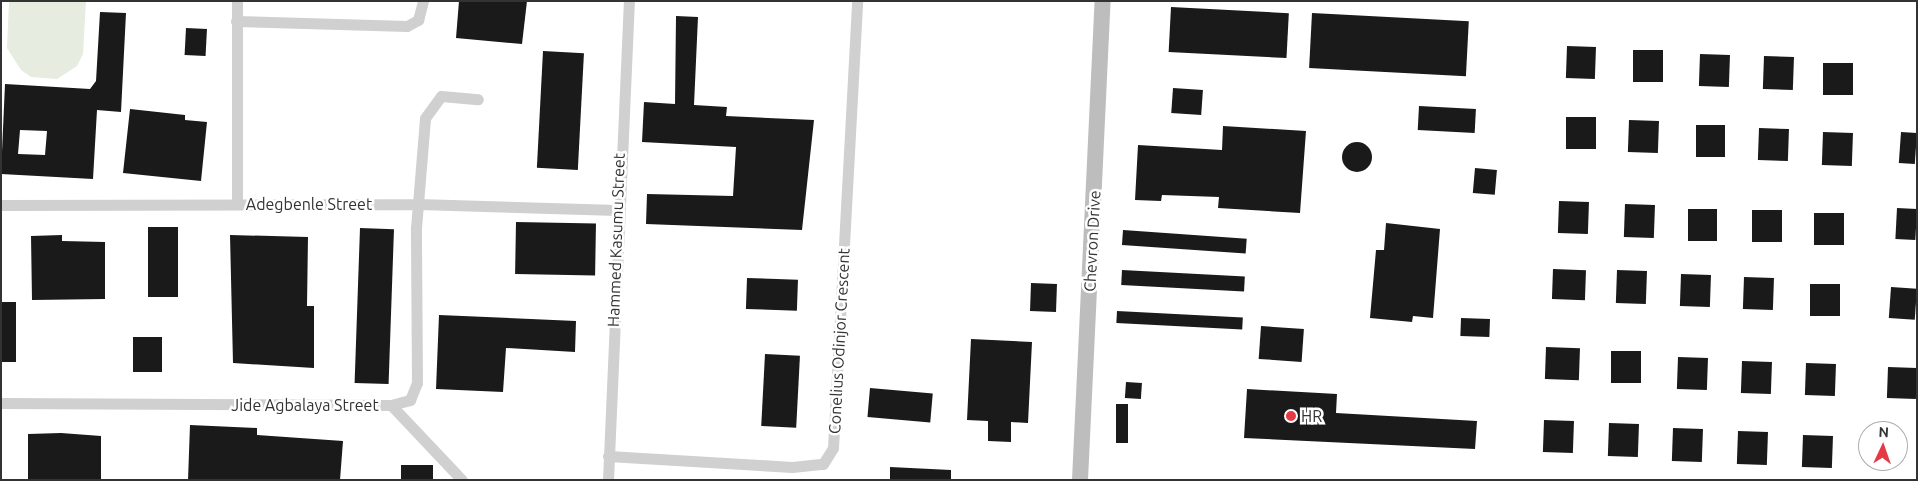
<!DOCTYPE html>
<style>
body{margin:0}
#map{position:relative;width:1918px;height:481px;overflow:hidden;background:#fff;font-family:Ubuntu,sans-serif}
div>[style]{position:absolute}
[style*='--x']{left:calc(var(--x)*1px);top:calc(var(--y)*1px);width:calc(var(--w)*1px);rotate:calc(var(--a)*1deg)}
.green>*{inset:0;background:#e6ecdf}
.building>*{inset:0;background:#1a1a1a;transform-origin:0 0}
.round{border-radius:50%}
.minor>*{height:11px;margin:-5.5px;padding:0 5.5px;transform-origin:5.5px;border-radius:5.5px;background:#d0d0d0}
.secondary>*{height:16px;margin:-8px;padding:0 8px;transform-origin:8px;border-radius:8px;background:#bdbdbd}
.dots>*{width:14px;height:14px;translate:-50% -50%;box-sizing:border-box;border:2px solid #fff;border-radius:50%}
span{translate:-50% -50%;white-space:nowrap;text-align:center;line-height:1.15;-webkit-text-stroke:5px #fff;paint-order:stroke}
.street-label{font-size:16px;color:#333}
.poi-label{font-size:16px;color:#333}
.left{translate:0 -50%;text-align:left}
.frame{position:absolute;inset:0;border:2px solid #333;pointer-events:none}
.north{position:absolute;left:1858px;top:421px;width:50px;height:50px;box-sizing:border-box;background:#fff;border:1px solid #adadad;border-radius:50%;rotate:3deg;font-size:14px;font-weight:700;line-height:20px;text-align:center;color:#333}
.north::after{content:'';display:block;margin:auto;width:18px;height:22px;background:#e63946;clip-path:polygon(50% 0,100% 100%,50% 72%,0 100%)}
</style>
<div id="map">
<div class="green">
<i style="clip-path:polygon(9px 1px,86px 1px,83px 54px,77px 66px,57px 79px,31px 77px,21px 70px,7px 48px)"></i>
</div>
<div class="building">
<i style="clip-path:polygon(459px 1px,527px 1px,522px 44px,456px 38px)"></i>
<i style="left:1171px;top:7px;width:118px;height:45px;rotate:3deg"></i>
<i style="clip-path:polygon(evenodd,100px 12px,126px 13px,121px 112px,97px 110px,93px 179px,1px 174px,5px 84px,90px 89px,96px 81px,100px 12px,20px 130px,47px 131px,45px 155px,18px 154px,20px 130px)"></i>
<i style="left:1312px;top:13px;width:157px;height:55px;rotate:3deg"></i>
<i style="clip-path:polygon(676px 16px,698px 17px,694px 105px,727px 107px,726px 116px,814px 120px,802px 230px,646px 224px,647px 194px,733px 196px,736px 147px,642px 142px,644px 102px,675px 104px)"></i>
<i style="left:186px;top:28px;width:21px;height:27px;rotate:3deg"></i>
<i style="left:1567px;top:46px;width:29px;height:32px;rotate:2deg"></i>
<i style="left:1633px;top:50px;width:30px;height:32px"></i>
<i style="left:543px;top:51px;width:41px;height:117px;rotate:3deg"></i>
<i style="left:1700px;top:54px;width:30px;height:32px;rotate:2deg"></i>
<i style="left:1764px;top:56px;width:30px;height:33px;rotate:2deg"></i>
<i style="left:1823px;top:63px;width:30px;height:32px"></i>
<i style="left:1173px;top:88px;width:30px;height:25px;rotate:4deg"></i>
<i style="left:1419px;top:106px;width:57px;height:24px;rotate:3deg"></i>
<i style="clip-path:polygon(130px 109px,185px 115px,185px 120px,207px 122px,201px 181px,123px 173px)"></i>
<i style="left:1566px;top:117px;width:30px;height:32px"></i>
<i style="left:1629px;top:120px;width:30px;height:32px;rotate:2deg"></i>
<i style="left:1696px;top:125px;width:29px;height:32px"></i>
<i style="clip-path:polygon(1223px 126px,1306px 131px,1300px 213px,1218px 208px,1219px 197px,1162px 195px,1161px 201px,1135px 200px,1138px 145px,1222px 150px)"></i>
<i style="left:1759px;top:128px;width:30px;height:32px;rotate:2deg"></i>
<i style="left:1823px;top:132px;width:30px;height:33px;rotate:2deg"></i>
<i style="left:1901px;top:132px;width:16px;height:31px;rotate:4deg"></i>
<i class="round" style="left:1342px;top:142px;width:30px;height:30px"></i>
<i style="left:1475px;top:168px;width:22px;height:25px;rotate:5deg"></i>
<i style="left:1559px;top:201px;width:30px;height:32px;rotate:2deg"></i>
<i style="left:1625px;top:204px;width:30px;height:33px;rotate:2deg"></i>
<i style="left:1897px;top:208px;width:20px;height:31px;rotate:3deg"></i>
<i style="left:1688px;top:209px;width:29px;height:32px"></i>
<i style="left:1752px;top:210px;width:30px;height:32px"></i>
<i style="left:1814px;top:213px;width:30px;height:32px"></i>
<i style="left:516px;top:222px;width:80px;height:52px;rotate:1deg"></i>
<i style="clip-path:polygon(1386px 223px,1440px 229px,1433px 318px,1413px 316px,1412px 322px,1370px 318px,1376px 250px,1384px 250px)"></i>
<i style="left:148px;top:227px;width:30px;height:70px"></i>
<i style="left:360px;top:228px;width:34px;height:155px;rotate:2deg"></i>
<i style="left:1123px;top:230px;width:124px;height:15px;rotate:4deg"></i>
<i style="clip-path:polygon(62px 235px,62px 241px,105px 242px,105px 299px,32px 300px,31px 236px)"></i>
<i style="clip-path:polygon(230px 235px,308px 237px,307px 306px,314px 306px,314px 368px,233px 363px)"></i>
<i style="left:1553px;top:269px;width:33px;height:30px;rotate:2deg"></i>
<i style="left:1122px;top:270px;width:123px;height:15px;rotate:3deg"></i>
<i style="left:1617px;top:270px;width:30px;height:33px;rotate:2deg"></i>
<i style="left:1681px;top:274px;width:30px;height:32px;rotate:2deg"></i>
<i style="left:1744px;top:277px;width:30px;height:32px;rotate:2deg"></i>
<i style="left:747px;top:278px;width:51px;height:31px;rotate:2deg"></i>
<i style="left:1031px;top:283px;width:26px;height:28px;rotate:2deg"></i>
<i style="left:1810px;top:284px;width:30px;height:32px"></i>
<i style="left:1891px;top:287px;width:26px;height:31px;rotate:4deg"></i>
<i style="left:1px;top:302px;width:15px;height:60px"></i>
<i style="left:1117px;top:311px;width:126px;height:12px;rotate:3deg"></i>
<i style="clip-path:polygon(439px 315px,576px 321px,575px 352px,506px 348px,503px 392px,436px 389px)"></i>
<i style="left:1461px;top:318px;width:29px;height:18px;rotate:2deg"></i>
<i style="left:1261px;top:326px;width:43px;height:33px;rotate:4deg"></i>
<i style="left:133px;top:337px;width:29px;height:35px"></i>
<i style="clip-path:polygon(971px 339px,1032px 342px,1028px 423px,1011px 422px,1011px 442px,988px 441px,988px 421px,967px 420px)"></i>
<i style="left:1546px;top:347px;width:34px;height:32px;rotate:2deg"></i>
<i style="left:1611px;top:351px;width:30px;height:32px"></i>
<i style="left:765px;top:354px;width:35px;height:72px;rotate:3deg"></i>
<i style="left:1678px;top:357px;width:30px;height:32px;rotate:2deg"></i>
<i style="left:1742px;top:361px;width:30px;height:32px;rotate:2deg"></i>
<i style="left:1806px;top:363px;width:30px;height:32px;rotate:2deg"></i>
<i style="left:1888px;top:367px;width:29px;height:31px;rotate:2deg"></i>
<i style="left:1126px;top:382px;width:16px;height:16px;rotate:4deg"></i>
<i style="left:870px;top:388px;width:63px;height:29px;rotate:5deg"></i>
<i style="clip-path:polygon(1247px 389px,1337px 394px,1336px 413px,1477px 421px,1475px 449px,1244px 438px)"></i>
<i style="left:1116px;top:404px;width:12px;height:39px"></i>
<i style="left:1544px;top:420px;width:30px;height:32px;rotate:2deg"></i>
<i style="left:1609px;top:423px;width:30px;height:33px;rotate:2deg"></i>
<i style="clip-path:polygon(190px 425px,257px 428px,257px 435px,343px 441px,340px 480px,188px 480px)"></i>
<i style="left:1673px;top:428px;width:30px;height:33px;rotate:2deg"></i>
<i style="left:1738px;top:431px;width:30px;height:33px;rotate:2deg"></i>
<i style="clip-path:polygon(61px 433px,101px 436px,101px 480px,28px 480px,28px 434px)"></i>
<i style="left:1803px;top:435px;width:30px;height:32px;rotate:2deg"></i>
<i style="left:401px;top:465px;width:32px;height:15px"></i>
<i style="clip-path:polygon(890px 467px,951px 470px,951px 480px,890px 480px)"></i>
</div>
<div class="minor">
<i style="--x:236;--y:21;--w:171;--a:1.7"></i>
<i style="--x:407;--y:26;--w:13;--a:-29"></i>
<i style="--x:418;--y:20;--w:20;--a:-75"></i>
<i style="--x:237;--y:203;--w:202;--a:-90"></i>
<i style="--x:1;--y:205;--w:417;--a:-0.1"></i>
<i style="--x:418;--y:204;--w:199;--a:1.7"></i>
<i style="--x:1;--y:403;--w:390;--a:0.3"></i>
<i style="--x:391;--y:405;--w:20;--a:-15"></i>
<i style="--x:410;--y:400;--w:18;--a:-68"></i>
<i style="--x:417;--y:383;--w:155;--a:-90.4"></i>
<i style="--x:416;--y:228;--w:110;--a:-85.3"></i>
<i style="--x:425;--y:118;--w:27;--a:-54"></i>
<i style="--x:441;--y:96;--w:37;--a:5"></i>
<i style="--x:391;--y:405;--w:103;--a:46.6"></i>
<i style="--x:608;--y:456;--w:184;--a:3.4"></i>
<i style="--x:792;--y:467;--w:31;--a:-6"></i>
<i style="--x:823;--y:464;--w:19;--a:-58"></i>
<i style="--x:833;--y:448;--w:448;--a:-86.9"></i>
<i style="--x:608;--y:480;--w:479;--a:-87.5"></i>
</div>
<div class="secondary">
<i style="--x:1080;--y:480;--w:480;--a:-87.3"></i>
</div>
<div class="dots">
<i style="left:1291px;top:416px;background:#e63946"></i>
</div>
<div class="street-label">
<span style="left:309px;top:204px">Adegbenle Street</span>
<span style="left:616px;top:240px;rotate:-88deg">Hammed Kasumu Street</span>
<span style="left:1092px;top:241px;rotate:-87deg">Chevron Drive</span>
<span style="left:839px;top:341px;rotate:-87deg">Conelius Odinjor Crescent</span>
<span style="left:305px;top:405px">Jide Agbalaya Street</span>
</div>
<div class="poi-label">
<span class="left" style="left:1301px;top:416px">HR</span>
</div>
<div class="frame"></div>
<div class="north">N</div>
</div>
